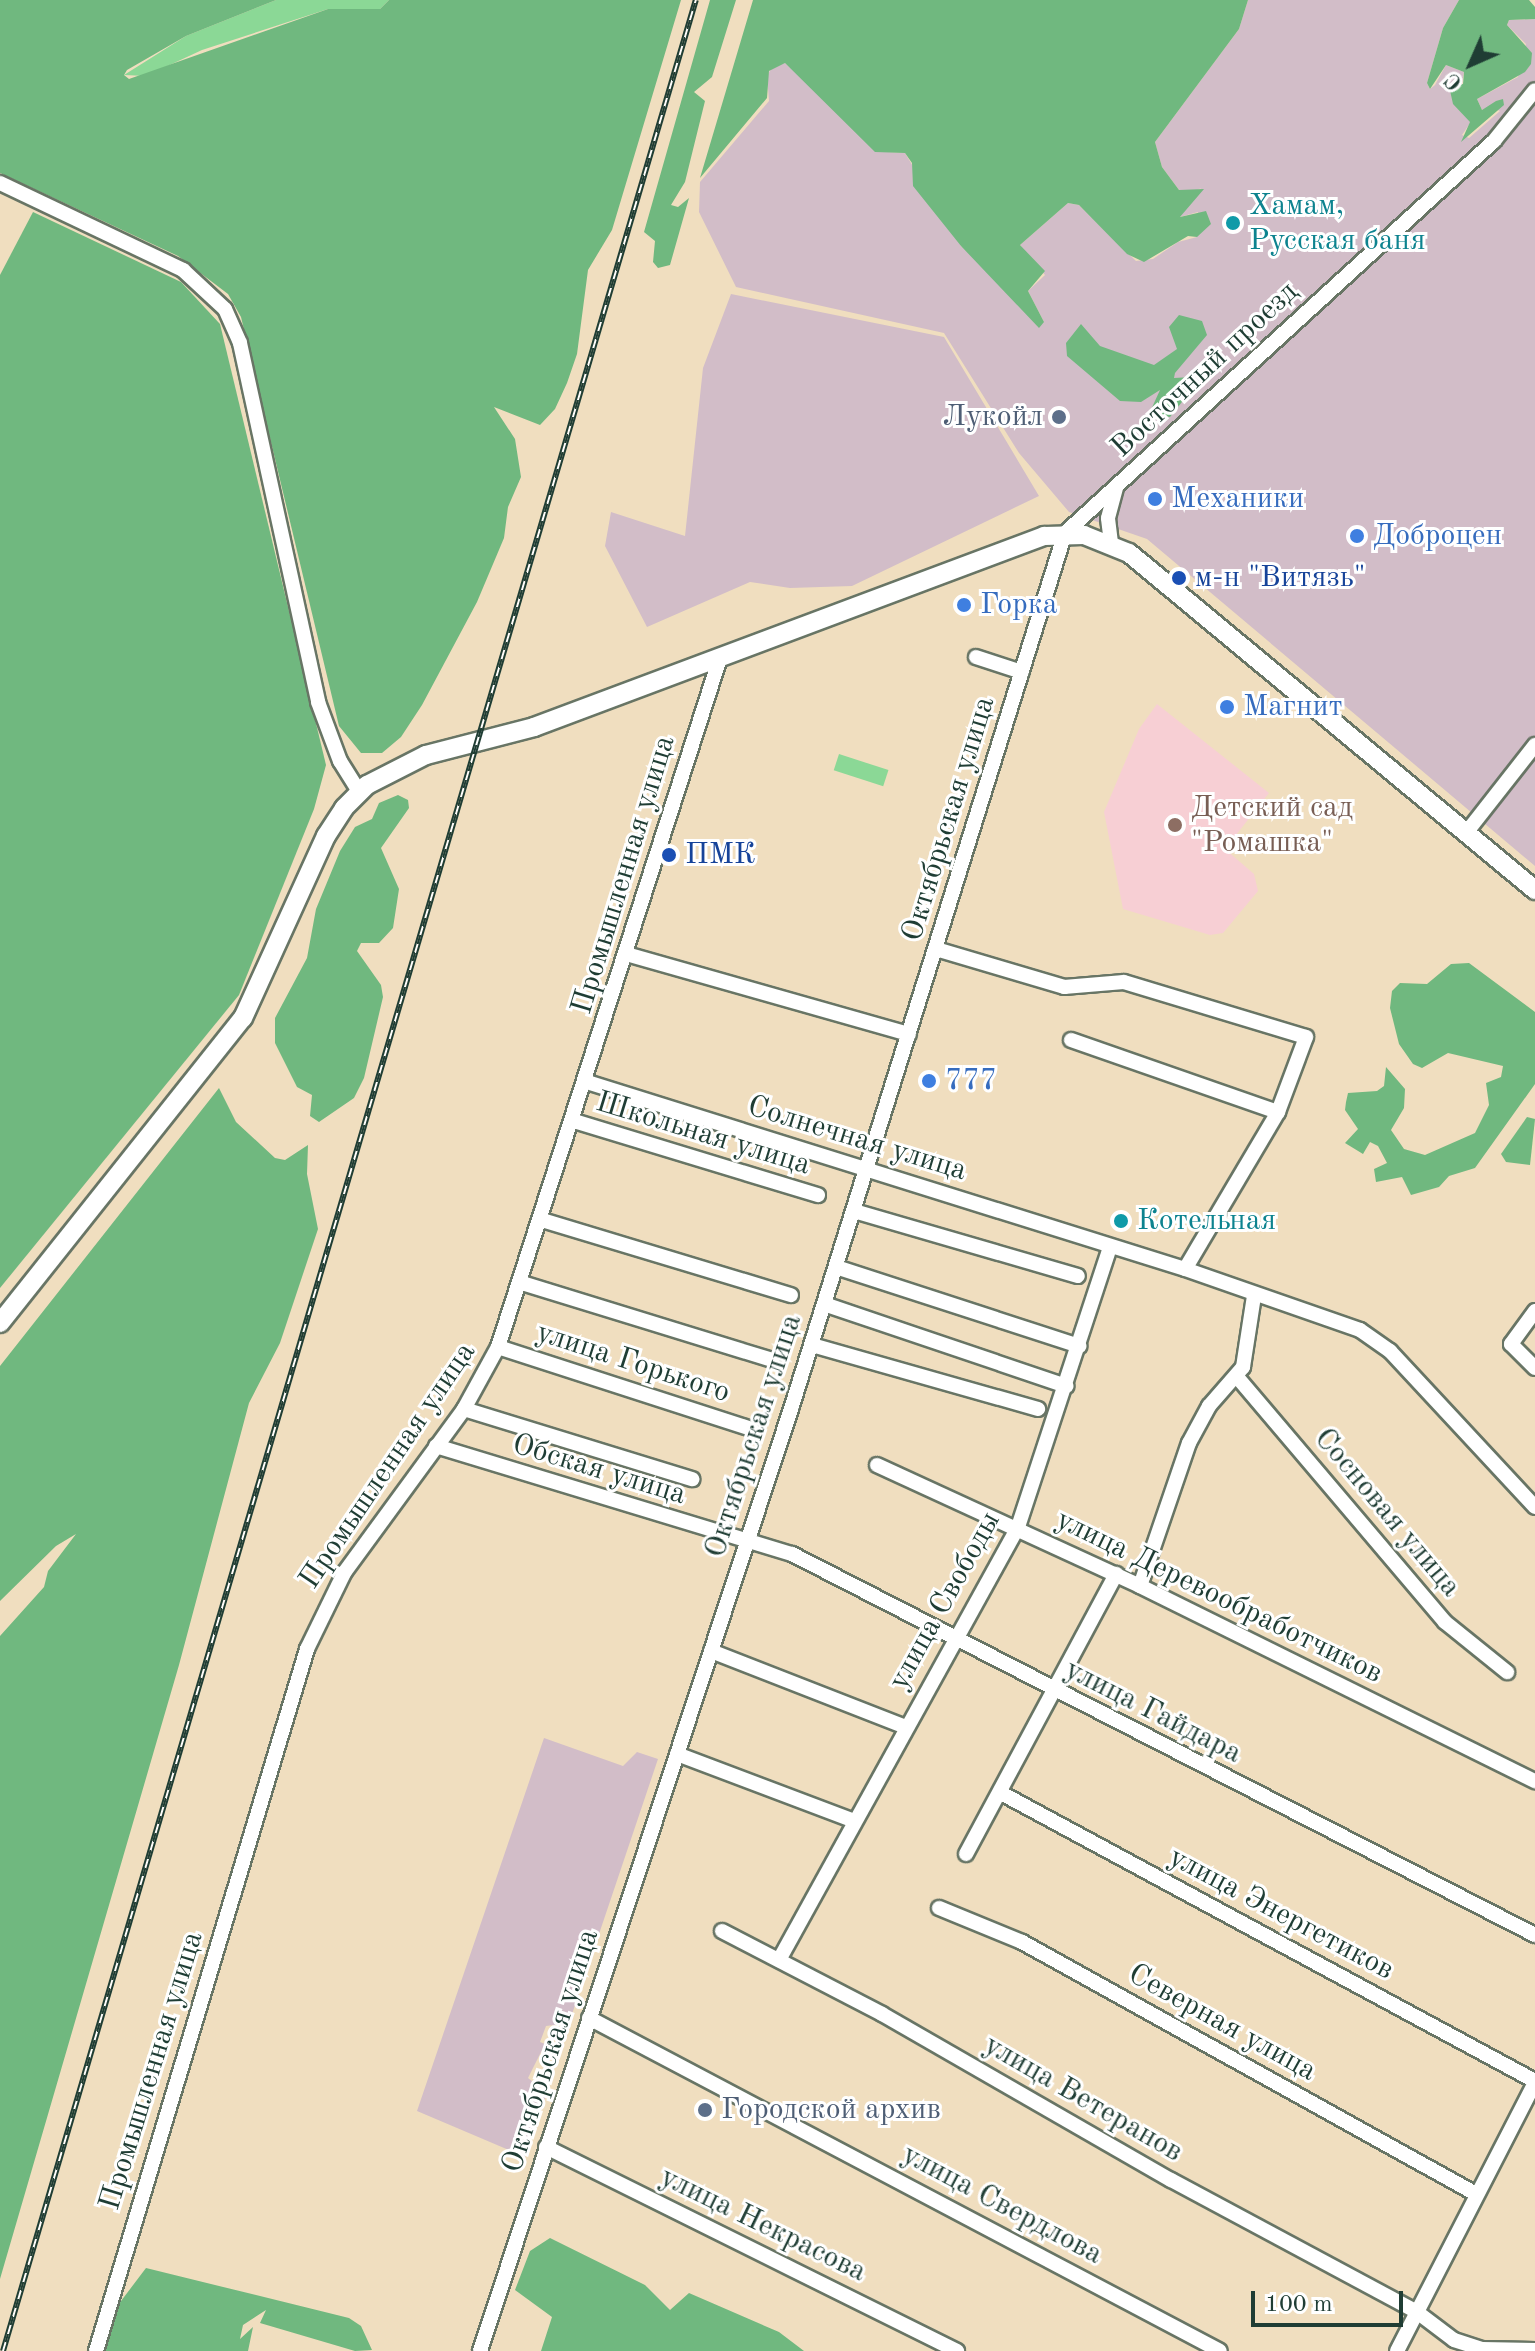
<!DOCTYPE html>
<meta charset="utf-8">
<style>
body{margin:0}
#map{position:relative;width:1535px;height:2351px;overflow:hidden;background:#f0debf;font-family:"Old Standard TT",serif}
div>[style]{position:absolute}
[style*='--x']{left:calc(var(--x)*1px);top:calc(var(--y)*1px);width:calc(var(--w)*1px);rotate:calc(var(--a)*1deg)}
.built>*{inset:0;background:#f7cfd4}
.industrial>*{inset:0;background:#d2bdc8}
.green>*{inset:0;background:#8bd896;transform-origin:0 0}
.forest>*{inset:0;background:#70b87f}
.roads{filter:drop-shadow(2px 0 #687565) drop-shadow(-2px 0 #687565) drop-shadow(0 2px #687565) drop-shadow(0 -2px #687565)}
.minor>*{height:14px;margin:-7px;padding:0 7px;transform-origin:7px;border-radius:7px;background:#fff}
.major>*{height:18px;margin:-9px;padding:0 9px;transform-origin:9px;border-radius:9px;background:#fff}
.rail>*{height:6px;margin-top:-3px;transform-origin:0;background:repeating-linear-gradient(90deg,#fff 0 9px,#1f3d34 0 18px);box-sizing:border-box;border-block:2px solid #1f3d34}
.dots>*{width:22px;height:22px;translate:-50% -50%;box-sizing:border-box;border:4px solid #fff;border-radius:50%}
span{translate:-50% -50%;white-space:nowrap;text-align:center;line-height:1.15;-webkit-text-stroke:6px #fff;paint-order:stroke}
.culture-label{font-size:30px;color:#0d838f}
.left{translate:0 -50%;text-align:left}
.street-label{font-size:30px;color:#1f3d34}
.service-label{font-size:30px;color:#4e5e75}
.right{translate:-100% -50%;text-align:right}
.shop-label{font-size:30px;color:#366cbe}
.transit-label{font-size:30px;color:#164399}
.education-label{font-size:30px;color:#785e54}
.north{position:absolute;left:1431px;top:24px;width:80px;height:80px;-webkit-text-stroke:6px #fff;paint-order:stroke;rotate:225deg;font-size:22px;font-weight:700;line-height:32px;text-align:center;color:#1f3d34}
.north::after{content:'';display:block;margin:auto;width:28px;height:36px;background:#1f3d34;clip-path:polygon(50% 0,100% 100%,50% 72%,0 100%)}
.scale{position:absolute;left:1251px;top:2291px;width:152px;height:36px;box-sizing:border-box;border:4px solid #1f3d34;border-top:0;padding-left:10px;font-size:24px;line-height:28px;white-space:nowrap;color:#1f3d34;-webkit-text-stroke:6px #fff;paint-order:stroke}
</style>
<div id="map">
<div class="built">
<i style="clip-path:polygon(1157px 704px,1269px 793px,1225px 849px,1254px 874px,1258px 891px,1223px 933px,1210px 935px,1123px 909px,1104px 812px,1139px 729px)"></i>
</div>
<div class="industrial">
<i style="clip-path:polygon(1248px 0,1459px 0,1443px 28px,1427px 83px,1430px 89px,1435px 85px,1446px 65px,1464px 72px,1462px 84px,1449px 86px,1471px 122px,1462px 135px,1469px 138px,1500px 111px,1489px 107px,1482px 110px,1477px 99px,1518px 77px,1526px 44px,1507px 25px,1509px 20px,1535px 19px,1535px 866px,1147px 539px,1069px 512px,1019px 453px,944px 333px,736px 287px,699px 212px,700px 182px,769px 101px,767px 75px,774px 65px,785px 63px,888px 152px,905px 153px,961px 246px,1044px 322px,1028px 291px,1045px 275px,1020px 245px,1068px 203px,1079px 205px,1136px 261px,1153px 259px,1178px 242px,1197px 237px,1198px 212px,1180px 217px,1201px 188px,1192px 193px,1179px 190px,1162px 167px,1155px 142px,1239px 29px)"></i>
<i style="clip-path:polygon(731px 294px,944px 337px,1039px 496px,852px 586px,790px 588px,750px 582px,647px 627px,605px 546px,611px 512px,685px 536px,703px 368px)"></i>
<i style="clip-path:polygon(544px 1738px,623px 1766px,637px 1752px,658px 1759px,569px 2023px,546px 2026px,540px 2042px,545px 2044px,528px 2078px,547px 2093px,525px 2157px,417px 2111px)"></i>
</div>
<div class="green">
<i style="clip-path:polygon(276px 0,389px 0,380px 9px,328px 9px,202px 50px,146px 76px,124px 75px,186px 36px)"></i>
<i style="left:839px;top:754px;width:52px;height:17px;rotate:18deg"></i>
</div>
<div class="forest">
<i style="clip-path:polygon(0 0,276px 0,186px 36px,127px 70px,124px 75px,129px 79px,328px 9px,380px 9px,389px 0,681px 0,612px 230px,588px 270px,577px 354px,567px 383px,555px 409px,540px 425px,494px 407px,515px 439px,521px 477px,508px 507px,504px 538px,477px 602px,422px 705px,401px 737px,382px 753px,361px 753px,339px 726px,241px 317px,228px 294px,178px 256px,0 173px)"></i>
<i style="clip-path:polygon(710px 0,736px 0,712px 77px,694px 92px,705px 101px,685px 182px,671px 205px,678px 207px,689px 198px,670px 265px,658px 268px,653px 262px,655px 241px,644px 232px)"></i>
<i style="clip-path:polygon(753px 0,1248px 0,1239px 29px,1155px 142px,1162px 167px,1179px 190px,1204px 189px,1180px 217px,1206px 211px,1211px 224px,1197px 237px,1188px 236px,1144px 262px,1127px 254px,1079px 205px,1068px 203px,1020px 245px,1045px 271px,1028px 291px,1044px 322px,1039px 328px,961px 246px,913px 186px,912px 163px,905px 153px,875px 152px,785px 63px,769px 71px,767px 98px,700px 178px)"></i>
<i style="clip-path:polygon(1459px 0,1529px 0,1535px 7px,1535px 19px,1509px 20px,1507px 25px,1532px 53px,1531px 64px,1525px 72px,1477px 99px,1482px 110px,1496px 101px,1503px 99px,1504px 105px,1461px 142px,1470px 122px,1453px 104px,1449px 86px,1463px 84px,1464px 72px,1446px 65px,1430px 89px,1427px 83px,1443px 28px)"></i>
<i style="clip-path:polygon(33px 212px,181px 282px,220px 324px,326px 765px,314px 809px,239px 995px,0 1288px,0 275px)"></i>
<i style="clip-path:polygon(1179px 315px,1202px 321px,1207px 335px,1175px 373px,1174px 378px,1192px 377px,1197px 383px,1170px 417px,1149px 414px,1160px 390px,1141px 402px,1120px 401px,1067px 356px,1066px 343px,1081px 324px,1100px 346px,1154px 365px,1177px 349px,1169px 327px)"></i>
<i style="clip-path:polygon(398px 795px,408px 800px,409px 808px,381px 848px,399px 889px,393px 928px,379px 943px,361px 943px,357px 951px,381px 985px,383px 997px,364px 1078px,354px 1098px,319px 1122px,310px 1116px,312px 1095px,297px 1087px,275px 1043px,275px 1018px,307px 958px,316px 909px,340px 851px,355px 827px,372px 819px,379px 803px)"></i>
<i style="clip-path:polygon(1469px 963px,1535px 1012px,1535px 1084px,1475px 1168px,1449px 1176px,1439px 1187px,1411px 1195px,1402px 1177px,1376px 1182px,1374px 1169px,1387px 1163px,1378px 1146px,1370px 1142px,1363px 1154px,1345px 1143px,1358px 1129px,1345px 1110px,1346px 1102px,1348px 1093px,1377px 1091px,1384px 1086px,1386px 1067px,1405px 1089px,1404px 1108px,1391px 1130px,1404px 1149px,1425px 1155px,1475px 1133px,1489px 1105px,1486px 1083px,1501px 1077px,1503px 1066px,1448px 1053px,1422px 1068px,1413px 1064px,1399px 1044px,1390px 1008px,1392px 991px,1400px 983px,1427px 984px,1451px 964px)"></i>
<i style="clip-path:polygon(219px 1088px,236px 1122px,275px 1158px,285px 1160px,308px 1145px,307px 1174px,318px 1229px,280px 1343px,249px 1403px,179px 1665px,0 2279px,0 1636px,44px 1587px,48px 1571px,76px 1534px,56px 1546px,0 1601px,0 1366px)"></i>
<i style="clip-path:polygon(1527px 1117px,1535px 1119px,1530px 1165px,1506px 1162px,1501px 1154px)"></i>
<i style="clip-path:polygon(550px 2238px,645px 2285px,670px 2310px,689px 2293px,779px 2332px,804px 2351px,541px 2351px,552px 2317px,515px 2290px,530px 2251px)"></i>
<i style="clip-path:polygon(146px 2268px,349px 2318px,361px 2326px,372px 2350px,355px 2351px,260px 2323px,266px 2310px,243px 2325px,240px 2339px,253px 2327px,248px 2351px,105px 2351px,118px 2305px)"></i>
</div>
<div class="roads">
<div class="minor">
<i style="--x:0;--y:183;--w:203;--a:25.4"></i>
<i style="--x:183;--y:270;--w:57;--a:42.9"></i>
<i style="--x:225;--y:309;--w:37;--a:66"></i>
<i style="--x:240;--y:343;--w:367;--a:77.7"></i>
<i style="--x:318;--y:702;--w:63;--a:69.6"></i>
<i style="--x:340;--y:761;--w:36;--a:58"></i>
<i style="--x:1111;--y:543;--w:25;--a:-97"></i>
<i style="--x:1108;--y:518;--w:31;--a:-75"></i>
<i style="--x:976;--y:657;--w:48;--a:18.1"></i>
<i style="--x:1466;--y:833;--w:112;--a:-51.9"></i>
<i style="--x:936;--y:949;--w:134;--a:16.5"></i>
<i style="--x:1064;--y:987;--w:60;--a:-4.8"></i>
<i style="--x:1124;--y:982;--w:190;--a:16.8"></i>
<i style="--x:1306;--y:1037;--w:80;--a:110.5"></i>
<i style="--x:1278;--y:1112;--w:182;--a:120.6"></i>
<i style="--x:626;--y:954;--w:294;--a:15.8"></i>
<i style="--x:1071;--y:1040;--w:219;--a:19.2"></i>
<i style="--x:587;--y:1082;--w:627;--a:17.36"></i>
<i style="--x:1185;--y:1269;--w:185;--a:19.2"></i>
<i style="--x:1360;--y:1330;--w:37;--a:35"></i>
<i style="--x:1390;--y:1351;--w:213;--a:47.1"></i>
<i style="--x:574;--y:1121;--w:255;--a:16.9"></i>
<i style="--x:854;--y:1211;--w:233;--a:16.2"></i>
<i style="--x:542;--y:1220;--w:260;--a:16.8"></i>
<i style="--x:836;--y:1267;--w:256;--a:18"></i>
<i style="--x:522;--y:1283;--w:262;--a:17.1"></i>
<i style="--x:824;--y:1304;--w:256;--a:18.7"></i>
<i style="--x:1535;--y:1311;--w:41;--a:126"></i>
<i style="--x:1511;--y:1344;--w:34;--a:45"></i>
<i style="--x:812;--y:1345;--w:235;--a:15.8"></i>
<i style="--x:498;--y:1347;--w:267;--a:17.9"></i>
<i style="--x:1238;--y:1378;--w:320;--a:49.7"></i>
<i style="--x:1445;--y:1622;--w:80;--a:38.9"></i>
<i style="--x:464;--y:1409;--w:239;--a:17.1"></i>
<i style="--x:436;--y:1446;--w:372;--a:16.9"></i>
<i style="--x:792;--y:1554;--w:835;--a:27.15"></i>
<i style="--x:877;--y:1465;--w:289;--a:24.7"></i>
<i style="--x:1140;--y:1586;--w:441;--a:26.3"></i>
<i style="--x:1140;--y:1586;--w:151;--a:-71.1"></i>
<i style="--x:1189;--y:1443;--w:42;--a:-61.6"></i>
<i style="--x:1209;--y:1406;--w:52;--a:-48.9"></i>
<i style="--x:1243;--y:1367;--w:72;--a:-81.2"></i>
<i style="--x:711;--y:1651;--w:209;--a:21.3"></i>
<i style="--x:677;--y:1754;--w:189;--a:20.7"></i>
<i style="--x:1001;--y:1793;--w:607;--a:28.34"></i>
<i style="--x:966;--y:1854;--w:318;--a:-61.8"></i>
<i style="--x:939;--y:1908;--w:90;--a:22.3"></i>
<i style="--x:1022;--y:1942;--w:519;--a:29.03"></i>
<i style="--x:722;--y:1931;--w:180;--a:27.4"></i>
<i style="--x:882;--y:2014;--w:333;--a:29.9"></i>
<i style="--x:1171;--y:2180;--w:279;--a:28.2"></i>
<i style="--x:1417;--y:2312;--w:46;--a:37.1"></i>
<i style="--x:1454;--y:2340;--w:29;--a:18"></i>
<i style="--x:1482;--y:2349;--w:53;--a:1.1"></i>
<i style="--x:779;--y:1960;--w:495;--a:-61.1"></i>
<i style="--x:1018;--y:1527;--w:295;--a:-71.8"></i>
<i style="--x:589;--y:2018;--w:713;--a:27.82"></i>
<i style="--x:546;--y:2147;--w:459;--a:26.4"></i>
<i style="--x:96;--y:2351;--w:733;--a:-73.27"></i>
<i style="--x:307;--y:1649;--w:85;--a:-64"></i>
<i style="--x:344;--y:1573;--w:203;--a:-53.8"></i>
<i style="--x:464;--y:1409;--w:71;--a:-61.3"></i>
<i style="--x:498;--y:1347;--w:724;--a:-72.14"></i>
<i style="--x:480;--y:2351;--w:992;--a:-71.73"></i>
<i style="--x:791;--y:1409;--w:918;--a:-72.63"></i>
<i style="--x:1065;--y:533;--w:581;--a:-42.42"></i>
<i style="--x:1494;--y:141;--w:65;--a:-51.2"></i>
<i style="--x:1397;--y:2351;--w:302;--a:-62.8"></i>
</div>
<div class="major">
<i style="--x:0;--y:1323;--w:390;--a:-51.5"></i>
<i style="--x:243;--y:1018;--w:200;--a:-65.5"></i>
<i style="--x:326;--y:836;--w:33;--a:-57"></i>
<i style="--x:344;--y:808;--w:33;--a:-45"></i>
<i style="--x:367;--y:785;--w:66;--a:-27"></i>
<i style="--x:426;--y:755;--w:112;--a:-14.5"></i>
<i style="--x:534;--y:727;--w:545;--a:-20.53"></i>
<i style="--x:1044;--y:536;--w:40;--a:-1.4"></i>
<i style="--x:1084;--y:535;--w:48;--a:21.8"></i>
<i style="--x:1129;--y:553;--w:528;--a:39.69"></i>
</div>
</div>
<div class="rail">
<i style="--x:3;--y:2351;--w:2451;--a:-73.58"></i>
</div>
<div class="dots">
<i style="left:1233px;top:223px;background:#0f9aa8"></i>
<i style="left:1059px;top:417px;background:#5c6f8a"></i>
<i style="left:1155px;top:499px;background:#3f7fe0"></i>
<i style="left:1357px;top:536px;background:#3f7fe0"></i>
<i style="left:1179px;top:578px;background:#1a4fb4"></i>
<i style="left:964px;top:605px;background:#3f7fe0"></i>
<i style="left:1227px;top:707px;background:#3f7fe0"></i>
<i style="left:1175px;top:825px;background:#8d6e63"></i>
<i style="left:669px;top:855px;background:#1a4fb4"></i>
<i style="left:929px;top:1081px;background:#3f7fe0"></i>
<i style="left:1121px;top:1221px;background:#0f9aa8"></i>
<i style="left:705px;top:2110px;background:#5c6f8a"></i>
</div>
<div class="culture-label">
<span class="left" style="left:1249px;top:223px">Хамам,<br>Русская баня</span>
<span class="left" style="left:1137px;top:1221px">Котельная</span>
</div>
<div class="street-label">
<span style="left:1205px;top:370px;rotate:-43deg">Восточный проезд</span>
<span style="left:949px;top:819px;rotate:-73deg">Октябрьская улица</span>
<span style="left:624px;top:875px;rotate:-73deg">Промышленная улица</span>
<span style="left:703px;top:1134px;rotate:17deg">Школьная улица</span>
<span style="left:857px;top:1139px;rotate:17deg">Солнечная улица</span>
<span style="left:633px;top:1363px;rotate:18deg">улица Горького</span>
<span style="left:754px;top:1436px;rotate:-72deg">Октябрьская улица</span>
<span style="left:388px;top:1466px;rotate:-56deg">Промышленная улица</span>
<span style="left:599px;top:1470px;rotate:17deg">Обская улица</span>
<span style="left:1387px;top:1513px;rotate:50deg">Сосновая улица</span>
<span style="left:1219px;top:1597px;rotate:26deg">улица Деревообработчиков</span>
<span style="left:945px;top:1601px;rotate:-61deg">улица Свободы</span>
<span style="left:1153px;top:1712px;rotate:27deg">улица Гайдара</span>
<span style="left:1281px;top:1914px;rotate:28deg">улица Энергетиков</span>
<span style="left:1222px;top:2023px;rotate:29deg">Северная улица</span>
<span style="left:551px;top:2051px;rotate:-72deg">Октябрьская улица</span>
<span style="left:152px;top:2071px;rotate:-73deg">Промышленная улица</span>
<span style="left:1083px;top:2099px;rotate:30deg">улица Ветеранов</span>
<span style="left:1002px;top:2205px;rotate:28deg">улица Свердлова</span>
<span style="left:763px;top:2225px;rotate:26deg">улица Некрасова</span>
</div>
<div class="service-label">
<span class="right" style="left:1043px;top:417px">Лукойл</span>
<span class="left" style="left:721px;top:2110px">Городской архив</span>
</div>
<div class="shop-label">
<span class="left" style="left:1171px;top:499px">Механики</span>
<span class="left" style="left:1373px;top:536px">Доброцен</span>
<span class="left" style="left:980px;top:605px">Горка</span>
<span class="left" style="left:1243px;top:707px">Магнит</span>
<span class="left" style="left:945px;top:1081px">777</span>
</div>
<div class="transit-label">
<span class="left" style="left:1195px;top:578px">м-н "Витязь"</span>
<span class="left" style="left:685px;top:855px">ПМК</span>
</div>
<div class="education-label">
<span class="left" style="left:1191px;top:825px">Детский сад<br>"Ромашка"</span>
</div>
<div class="north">С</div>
<div class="scale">100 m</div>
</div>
